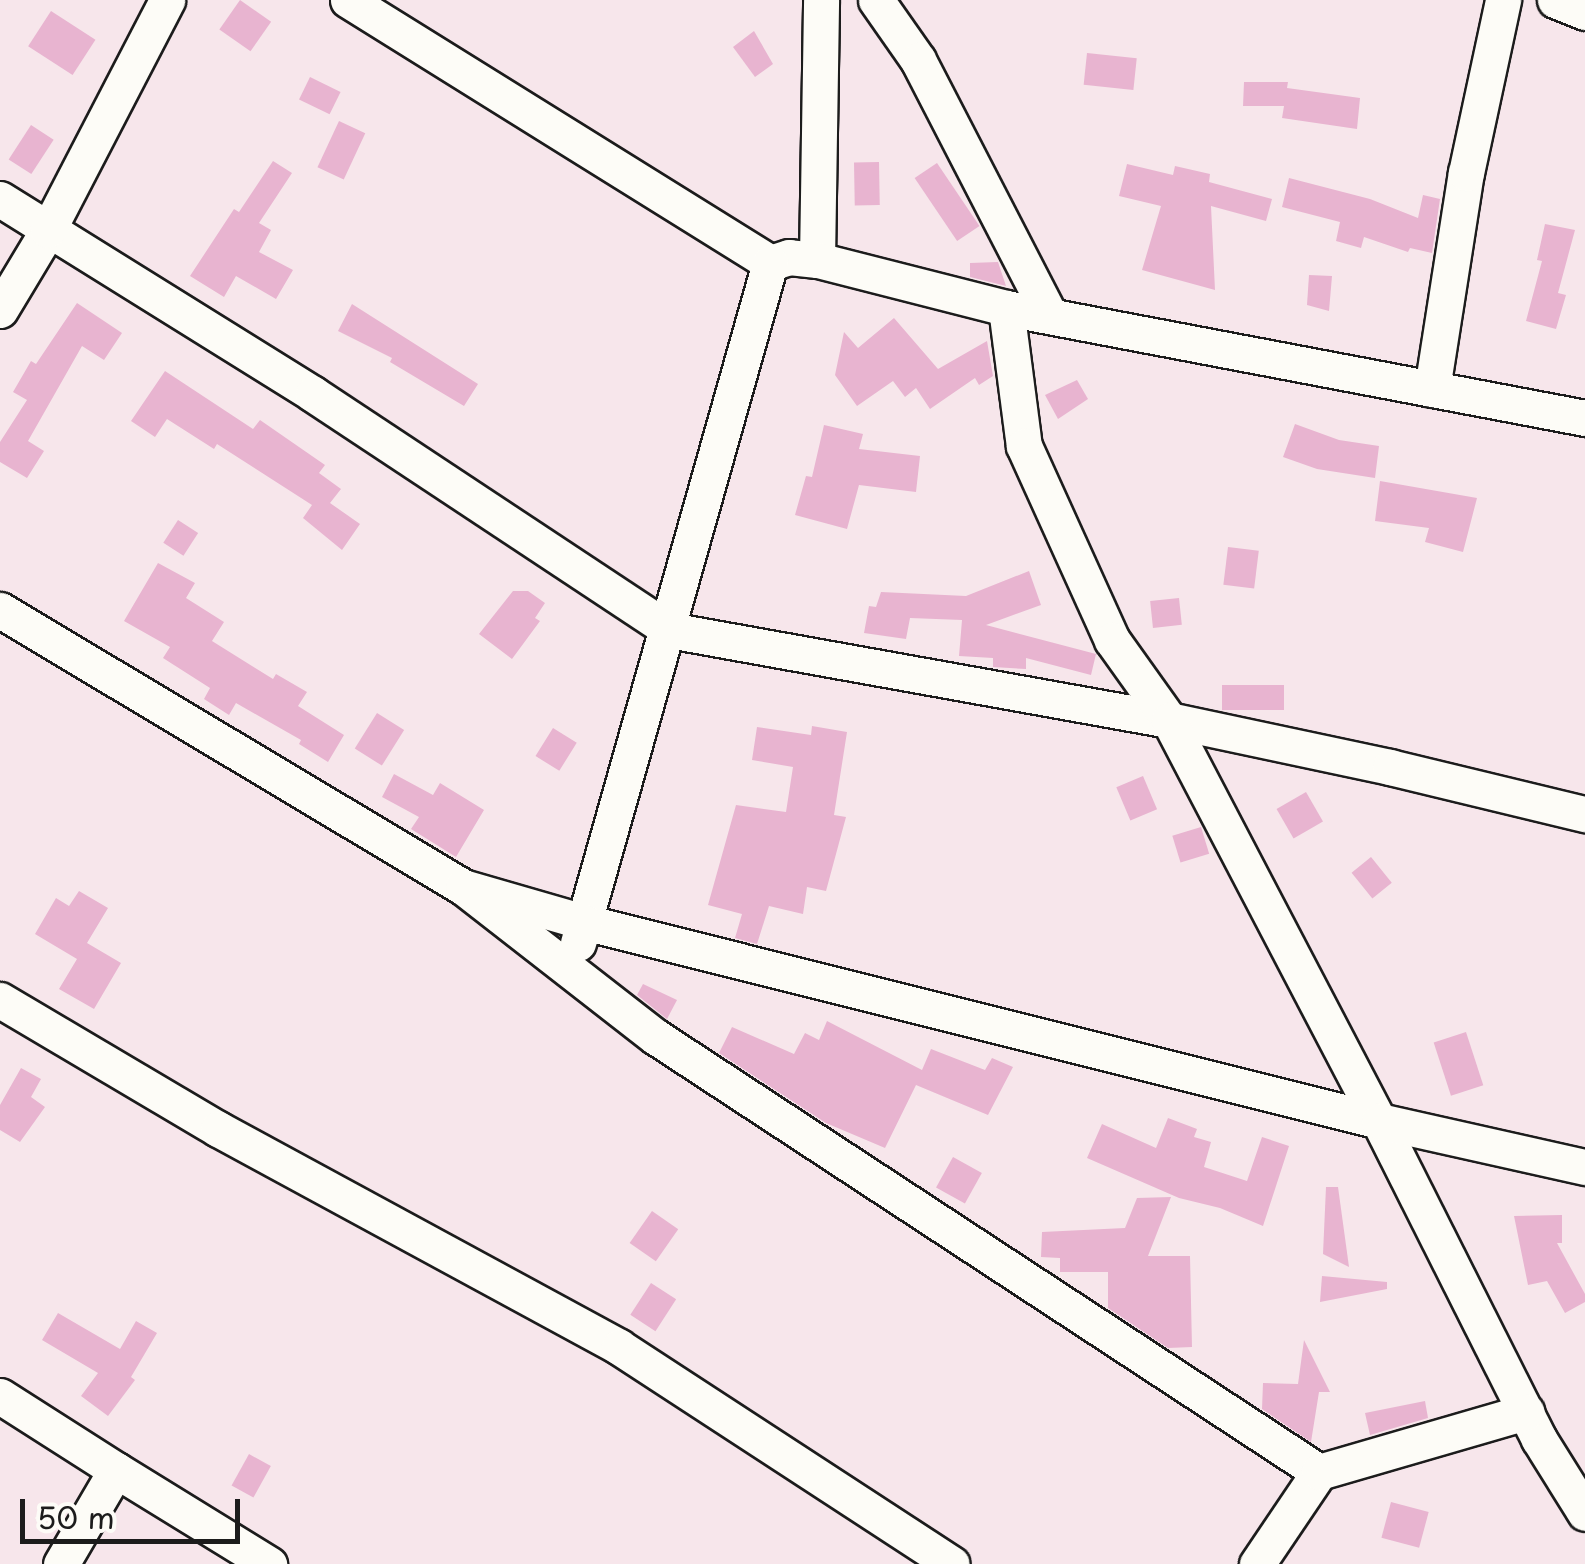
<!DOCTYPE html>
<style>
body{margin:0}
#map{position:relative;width:1585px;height:1564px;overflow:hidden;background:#f7e6eb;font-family:"Playpen Sans",sans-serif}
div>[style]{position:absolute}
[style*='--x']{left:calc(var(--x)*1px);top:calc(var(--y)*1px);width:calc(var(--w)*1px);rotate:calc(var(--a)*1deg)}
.building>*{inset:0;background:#e8b4d0;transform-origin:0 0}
.roads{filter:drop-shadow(2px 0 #1c1c1c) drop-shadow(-2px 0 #1c1c1c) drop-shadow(0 2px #1c1c1c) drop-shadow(0 -2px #1c1c1c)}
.minor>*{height:35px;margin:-17.5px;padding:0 17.5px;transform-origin:17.5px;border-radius:17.5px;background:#fdfcf7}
span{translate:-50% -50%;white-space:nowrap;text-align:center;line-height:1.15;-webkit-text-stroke:8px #fdfcf7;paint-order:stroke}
.scale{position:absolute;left:20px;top:1499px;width:220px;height:45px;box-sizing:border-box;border:5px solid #1c1c1c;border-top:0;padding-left:12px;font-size:30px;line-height:35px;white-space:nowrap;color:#1c1c1c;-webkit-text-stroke:8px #fdfcf7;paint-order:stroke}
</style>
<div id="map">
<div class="building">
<i style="left:240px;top:0;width:38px;height:36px;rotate:35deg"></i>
<i style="left:51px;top:11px;width:53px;height:42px;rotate:33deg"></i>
<i style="clip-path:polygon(754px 31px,773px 64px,755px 77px,733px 47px)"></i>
<i style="left:1087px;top:53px;width:50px;height:32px;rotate:6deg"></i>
<i style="left:310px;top:77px;width:34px;height:25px;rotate:26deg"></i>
<i style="clip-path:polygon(1244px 82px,1288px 82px,1287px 88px,1360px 98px,1357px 129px,1282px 118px,1286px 94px,1284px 106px,1243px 106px)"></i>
<i style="left:339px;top:121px;width:29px;height:51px;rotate:25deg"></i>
<i style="left:31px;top:125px;width:27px;height:41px;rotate:33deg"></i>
<i style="clip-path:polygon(273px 161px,292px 173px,259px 223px,271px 230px,259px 252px,293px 270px,276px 299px,236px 276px,224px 297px,190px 276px,234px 209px,239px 212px)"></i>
<i style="left:879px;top:162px;width:43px;height:25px;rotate:89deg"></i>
<i style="left:937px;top:163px;width:76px;height:27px;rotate:56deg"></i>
<i style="clip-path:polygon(1127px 164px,1173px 175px,1175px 166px,1210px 174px,1209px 182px,1272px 199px,1266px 221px,1211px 206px,1215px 290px,1142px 270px,1161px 206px,1119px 196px)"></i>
<i style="clip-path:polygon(1289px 178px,1370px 199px,1418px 218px,1423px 195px,1440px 199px,1432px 253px,1410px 248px,1408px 252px,1364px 237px,1361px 248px,1336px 241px,1340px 222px,1282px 207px)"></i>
<i style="clip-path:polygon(1545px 224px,1575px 230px,1558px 293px,1566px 295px,1556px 329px,1526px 321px,1542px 261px,1537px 260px)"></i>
<i style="clip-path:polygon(998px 262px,1006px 286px,970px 277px,970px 263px)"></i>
<i style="clip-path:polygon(1309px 275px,1332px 276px,1329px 311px,1307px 305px)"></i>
<i style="clip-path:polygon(77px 303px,122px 333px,104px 360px,82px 346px,28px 441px,44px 451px,27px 478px,0 462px,0 442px,27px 400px,13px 392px,31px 361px,36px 364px)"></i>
<i style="clip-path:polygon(352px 304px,478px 384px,464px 406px,390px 362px,392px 358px,338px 331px)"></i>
<i style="clip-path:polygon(894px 318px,938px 369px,987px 341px,993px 376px,979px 385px,975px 378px,930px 409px,916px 388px,905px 397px,893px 381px,857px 406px,835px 375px,844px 332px,858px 348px)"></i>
<i style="clip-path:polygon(165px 371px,253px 429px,260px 420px,325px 465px,319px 473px,341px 489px,330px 503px,360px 524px,342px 550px,303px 518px,312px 505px,217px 444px,214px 449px,167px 419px,155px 437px,131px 421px)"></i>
<i style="clip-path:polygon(1077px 380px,1088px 399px,1058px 419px,1045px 395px)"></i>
<i style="clip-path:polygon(1295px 424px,1339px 440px,1379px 446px,1375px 478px,1317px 469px,1283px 457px)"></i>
<i style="clip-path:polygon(824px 425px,863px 434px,859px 449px,920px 456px,916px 492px,859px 485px,847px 529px,795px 515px,806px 476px,812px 477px)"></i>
<i style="clip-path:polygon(1380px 481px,1477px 498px,1463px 552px,1425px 542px,1429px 528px,1375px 521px)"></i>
<i style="left:178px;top:520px;width:24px;height:27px;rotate:33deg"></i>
<i style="left:1228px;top:547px;width:31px;height:38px;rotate:7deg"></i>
<i style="clip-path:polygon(158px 563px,195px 583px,186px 598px,224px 622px,212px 641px,273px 679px,276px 674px,307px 692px,298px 706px,344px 735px,328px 762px,299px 744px,301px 740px,236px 703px,229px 715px,204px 699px,210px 688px,163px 658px,170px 647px,124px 621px)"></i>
<i style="clip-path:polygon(1029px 571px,1041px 605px,986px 625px,1096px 654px,1091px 675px,1026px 658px,1026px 669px,993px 667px,993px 658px,959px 656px,962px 620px,910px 618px,906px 639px,864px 633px,869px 606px,876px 607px,881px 592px,966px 596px)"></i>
<i style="clip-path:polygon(513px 591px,528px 591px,545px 603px,535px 618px,540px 621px,512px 659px,479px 634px)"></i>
<i style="left:1179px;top:598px;width:27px;height:29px;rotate:84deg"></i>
<i style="left:1222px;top:685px;width:62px;height:25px"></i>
<i style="left:377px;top:713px;width:32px;height:42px;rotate:32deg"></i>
<i style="clip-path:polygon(812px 726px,847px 732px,834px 815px,846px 817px,826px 891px,807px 887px,803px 914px,769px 906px,757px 944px,735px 938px,742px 914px,708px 905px,736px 805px,786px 812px,793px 767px,752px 760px,757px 727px,811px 735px)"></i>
<i style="left:553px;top:728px;width:28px;height:33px;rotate:32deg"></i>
<i style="clip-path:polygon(394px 774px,433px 795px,440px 783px,484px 810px,456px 857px,411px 829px,419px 817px,382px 797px)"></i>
<i style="left:1143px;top:776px;width:36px;height:29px;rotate:67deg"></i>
<i style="left:1306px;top:792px;width:34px;height:34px;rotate:60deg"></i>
<i style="left:1201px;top:827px;width:28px;height:30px;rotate:73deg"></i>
<i style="left:1371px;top:857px;width:33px;height:25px;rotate:51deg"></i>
<i style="clip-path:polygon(79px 891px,108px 908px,87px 943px,121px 963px,94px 1009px,59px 989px,77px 959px,35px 934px,56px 898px,69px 906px)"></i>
<i style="clip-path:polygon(643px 984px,677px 1000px,667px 1019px,637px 995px)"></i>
<i style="clip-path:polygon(827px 1021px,922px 1070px,931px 1049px,985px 1070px,992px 1058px,1013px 1067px,988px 1115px,916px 1085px,885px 1148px,826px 1123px,719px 1053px,732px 1027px,794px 1054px,805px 1033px,819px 1040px)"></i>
<i style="left:1466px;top:1032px;width:56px;height:34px;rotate:72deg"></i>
<i style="clip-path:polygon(21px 1068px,41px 1079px,31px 1097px,45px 1107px,20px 1142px,0 1130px,0 1105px)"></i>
<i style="clip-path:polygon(1168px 1118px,1197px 1129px,1194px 1137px,1211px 1142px,1204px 1167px,1247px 1181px,1262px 1137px,1289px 1146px,1263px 1226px,1220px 1208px,1179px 1198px,1087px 1158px,1102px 1124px,1156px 1148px)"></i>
<i style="left:953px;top:1157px;width:33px;height:35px;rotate:29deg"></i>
<i style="clip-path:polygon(1326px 1187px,1338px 1187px,1349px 1267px,1323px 1254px)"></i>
<i style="clip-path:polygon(1171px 1197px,1148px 1256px,1190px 1256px,1192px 1347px,1168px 1348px,1108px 1308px,1108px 1272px,1060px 1272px,1060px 1258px,1041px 1257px,1042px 1232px,1125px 1228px,1137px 1198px)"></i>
<i style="left:652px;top:1211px;width:32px;height:39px;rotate:35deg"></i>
<i style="clip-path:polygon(1562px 1215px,1562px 1243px,1557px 1243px,1585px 1294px,1585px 1302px,1565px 1313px,1547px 1281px,1528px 1285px,1514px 1216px)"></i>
<i style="clip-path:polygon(1322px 1276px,1387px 1282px,1387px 1289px,1320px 1302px)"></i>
<i style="left:651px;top:1283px;width:30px;height:38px;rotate:33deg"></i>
<i style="clip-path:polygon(58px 1313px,120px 1349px,136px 1321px,157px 1333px,131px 1377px,135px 1380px,108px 1416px,81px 1396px,98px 1373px,42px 1340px)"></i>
<i style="clip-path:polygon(1304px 1340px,1330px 1392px,1319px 1392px,1311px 1442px,1262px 1409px,1263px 1383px,1298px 1384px)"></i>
<i style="clip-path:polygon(1425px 1401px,1428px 1418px,1370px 1435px,1365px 1413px)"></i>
<i style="left:249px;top:1454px;width:25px;height:36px;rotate:29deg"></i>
<i style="left:1391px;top:1502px;width:39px;height:37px;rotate:15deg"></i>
</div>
<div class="roads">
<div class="minor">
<i style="--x:348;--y:0;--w:497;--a:31.9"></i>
<i style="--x:876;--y:0;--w:73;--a:55"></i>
<i style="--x:918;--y:60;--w:288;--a:62.7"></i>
<i style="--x:1555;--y:0;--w:32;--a:22"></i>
<i style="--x:0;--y:199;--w:369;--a:31.9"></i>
<i style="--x:313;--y:394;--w:427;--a:33.5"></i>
<i style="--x:669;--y:630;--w:508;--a:10.2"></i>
<i style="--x:1169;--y:720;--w:226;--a:12"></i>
<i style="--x:1390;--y:767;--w:201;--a:13.6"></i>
<i style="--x:817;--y:260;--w:260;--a:-89.1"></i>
<i style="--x:1006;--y:308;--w:139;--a:82.6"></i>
<i style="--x:1024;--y:446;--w:213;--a:65.6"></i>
<i style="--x:1112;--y:640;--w:98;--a:54.5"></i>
<i style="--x:1169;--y:720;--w:453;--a:62.4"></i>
<i style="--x:1379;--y:1121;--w:356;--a:63.3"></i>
<i style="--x:1539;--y:1439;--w:87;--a:58.1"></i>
<i style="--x:0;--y:310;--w:93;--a:-59"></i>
<i style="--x:48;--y:230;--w:259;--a:-62.6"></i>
<i style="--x:1432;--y:389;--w:219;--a:-81.1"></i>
<i style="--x:1466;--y:173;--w:177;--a:-77.9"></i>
<i style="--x:1585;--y:418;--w:589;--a:-169.24"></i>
<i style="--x:1006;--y:308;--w:195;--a:-165.7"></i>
<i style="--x:817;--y:260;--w:28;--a:-174"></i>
<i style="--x:789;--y:257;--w:20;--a:162"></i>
<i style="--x:770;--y:263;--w:685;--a:105.76"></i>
<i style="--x:584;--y:922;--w:820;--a:14.05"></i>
<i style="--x:1379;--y:1121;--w:211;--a:12.6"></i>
<i style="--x:0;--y:610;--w:540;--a:30.89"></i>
<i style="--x:463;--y:887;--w:126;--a:16.1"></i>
<i style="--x:584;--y:922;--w:22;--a:106"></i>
<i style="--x:463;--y:887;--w:244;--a:37.9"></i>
<i style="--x:656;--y:1037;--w:793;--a:33.27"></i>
<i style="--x:0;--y:1000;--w:253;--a:30.6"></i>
<i style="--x:218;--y:1129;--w:456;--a:28.5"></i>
<i style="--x:619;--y:1347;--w:397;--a:33.1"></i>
<i style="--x:0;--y:1396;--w:138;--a:32.5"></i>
<i style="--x:116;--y:1470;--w:109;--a:120.3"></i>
<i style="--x:116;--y:1470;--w:180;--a:31.6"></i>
<i style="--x:1257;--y:1564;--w:111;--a:-56"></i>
<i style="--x:1319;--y:1472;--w:216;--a:-16.2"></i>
</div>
</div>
<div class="scale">50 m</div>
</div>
